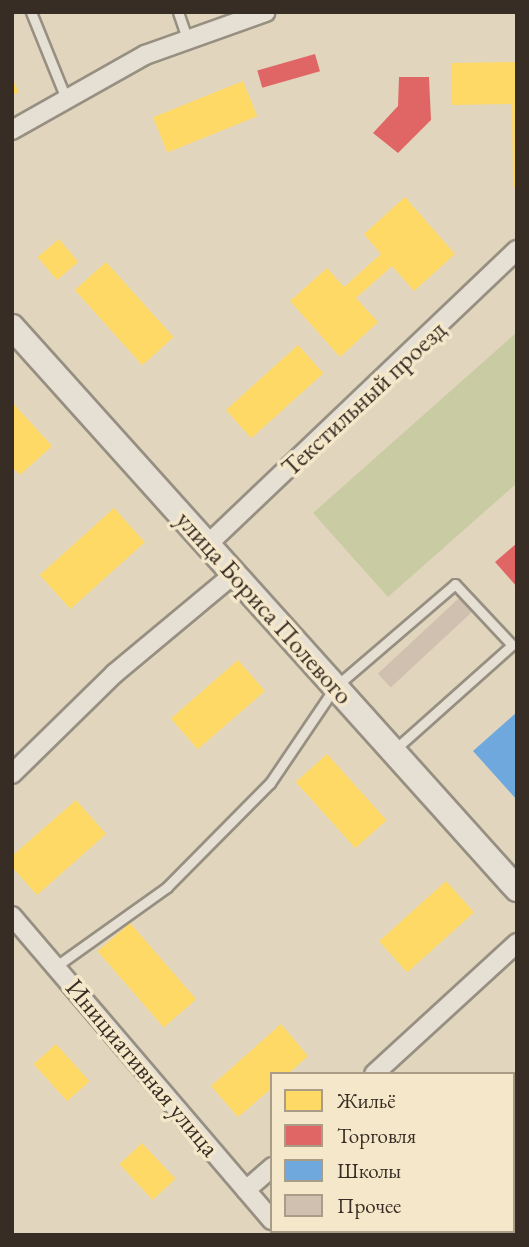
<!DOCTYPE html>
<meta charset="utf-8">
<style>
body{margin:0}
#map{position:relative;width:529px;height:1247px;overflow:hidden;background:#e1d6bd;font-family:"EB Garamond",serif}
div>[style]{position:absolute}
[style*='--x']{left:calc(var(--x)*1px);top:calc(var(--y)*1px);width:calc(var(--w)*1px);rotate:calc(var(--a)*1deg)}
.green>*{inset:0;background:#c9cba3}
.homes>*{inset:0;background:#ffd966;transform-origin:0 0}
.shops>*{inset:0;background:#e06666;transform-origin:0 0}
.schools>*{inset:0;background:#6fa8dc}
.building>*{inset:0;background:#d0c0af;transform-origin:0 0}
.roads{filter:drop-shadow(2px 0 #979082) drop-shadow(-2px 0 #979082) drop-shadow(0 2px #979082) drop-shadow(0 -2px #979082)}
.service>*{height:9px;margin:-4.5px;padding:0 4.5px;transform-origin:4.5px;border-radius:4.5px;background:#e6e0d4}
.minor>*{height:18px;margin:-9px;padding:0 9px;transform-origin:9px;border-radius:9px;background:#e6e0d4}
.secondary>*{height:24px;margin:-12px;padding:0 12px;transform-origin:12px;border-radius:12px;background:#e6e0d4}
span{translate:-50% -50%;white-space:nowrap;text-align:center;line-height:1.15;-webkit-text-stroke:7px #f5e8ca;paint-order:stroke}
.street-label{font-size:26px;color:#372d25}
.frame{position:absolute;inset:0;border:14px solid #372d25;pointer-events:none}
.legend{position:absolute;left:270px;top:1072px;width:245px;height:161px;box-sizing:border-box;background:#f5e8ca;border:2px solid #a99d88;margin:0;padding:9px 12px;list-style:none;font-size:21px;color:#372d25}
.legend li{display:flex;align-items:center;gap:14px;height:35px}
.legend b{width:35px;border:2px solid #a99d88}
</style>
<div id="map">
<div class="green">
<i style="clip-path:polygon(517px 332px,517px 483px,388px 597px,313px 513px)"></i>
</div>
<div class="homes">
<i style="clip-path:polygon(517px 62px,517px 187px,513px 187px,512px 104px,452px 105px,451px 63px)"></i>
<i style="clip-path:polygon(12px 79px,19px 92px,12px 95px)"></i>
<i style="left:243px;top:81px;width:38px;height:97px;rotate:68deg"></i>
<i style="clip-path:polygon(405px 197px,455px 254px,414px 291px,392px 266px,356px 298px,378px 322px,340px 357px,290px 301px,327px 268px,344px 287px,381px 254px,364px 234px)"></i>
<i style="left:59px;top:239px;width:30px;height:28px;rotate:50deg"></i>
<i style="left:106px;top:262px;width:101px;height:42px;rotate:48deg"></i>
<i style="left:298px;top:345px;width:38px;height:97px;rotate:48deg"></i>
<i style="clip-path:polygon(12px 402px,52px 446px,20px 475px,12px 467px)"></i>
<i style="left:114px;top:508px;width:46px;height:100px;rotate:48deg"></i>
<i style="left:238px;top:660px;width:41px;height:89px;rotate:49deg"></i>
<i style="left:327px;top:754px;width:89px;height:42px;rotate:48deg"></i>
<i style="clip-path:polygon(76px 800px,106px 834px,37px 895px,12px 867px,12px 856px)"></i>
<i style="left:446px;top:881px;width:42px;height:90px;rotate:48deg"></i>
<i style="left:130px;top:923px;width:101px;height:43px;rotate:49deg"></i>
<i style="clip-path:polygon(281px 1024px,308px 1056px,288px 1074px,272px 1074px,272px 1088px,238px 1117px,211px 1086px)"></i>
<i style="left:56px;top:1044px;width:50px;height:30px;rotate:48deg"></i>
<i style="left:142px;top:1143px;width:49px;height:31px;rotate:47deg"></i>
</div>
<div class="shops">
<i style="left:315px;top:54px;width:18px;height:60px;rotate:74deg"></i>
<i style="clip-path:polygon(399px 77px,429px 77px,431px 120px,398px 153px,373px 133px,398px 106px)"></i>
<i style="clip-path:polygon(517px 543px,517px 587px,495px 562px)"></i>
</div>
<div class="schools">
<i style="clip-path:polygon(517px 712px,517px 800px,473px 751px)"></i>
</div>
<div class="building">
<i style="left:459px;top:598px;width:19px;height:111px;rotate:47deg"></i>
</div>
<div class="roads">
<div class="service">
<i style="--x:31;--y:12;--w:91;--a:68"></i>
<i style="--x:178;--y:12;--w:28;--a:71"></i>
<i style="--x:55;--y:967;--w:138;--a:-35.5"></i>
<i style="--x:167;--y:887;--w:146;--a:-45.3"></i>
<i style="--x:270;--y:783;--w:116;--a:-55.9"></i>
<i style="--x:335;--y:687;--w:158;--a:-40.6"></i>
<i style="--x:455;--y:584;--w:83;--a:46.9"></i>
<i style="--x:512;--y:645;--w:158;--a:138.3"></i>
</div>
<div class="minor">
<i style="--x:12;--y:130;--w:153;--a:-29.4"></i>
<i style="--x:145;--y:55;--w:128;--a:-19.6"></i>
<i style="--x:207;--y:545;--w:428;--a:-43.6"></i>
<i style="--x:12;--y:774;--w:143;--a:-44.4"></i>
<i style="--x:114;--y:674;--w:156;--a:-39.8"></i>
<i style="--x:12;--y:916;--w:400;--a:49.5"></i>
<i style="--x:374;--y:1074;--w:194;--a:-42.5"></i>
<i style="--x:246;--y:1190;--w:35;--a:-41"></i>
<i style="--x:281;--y:1231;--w:5;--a:53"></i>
</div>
<div class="secondary">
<i style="--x:12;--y:327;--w:756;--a:48.06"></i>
</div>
</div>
<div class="street-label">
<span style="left:364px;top:399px;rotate:-43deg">Текстильный проезд</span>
<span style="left:264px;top:608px;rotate:48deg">улица Бориса Полевого</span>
<span style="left:142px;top:1068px;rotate:50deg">Инициативная улица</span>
</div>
<div class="frame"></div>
<ul class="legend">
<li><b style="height:19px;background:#ffd966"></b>Жильё</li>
<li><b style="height:19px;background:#e06666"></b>Торговля</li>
<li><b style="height:19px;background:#6fa8dc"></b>Школы</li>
<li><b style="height:19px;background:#d0c0af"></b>Прочее</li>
</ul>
</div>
